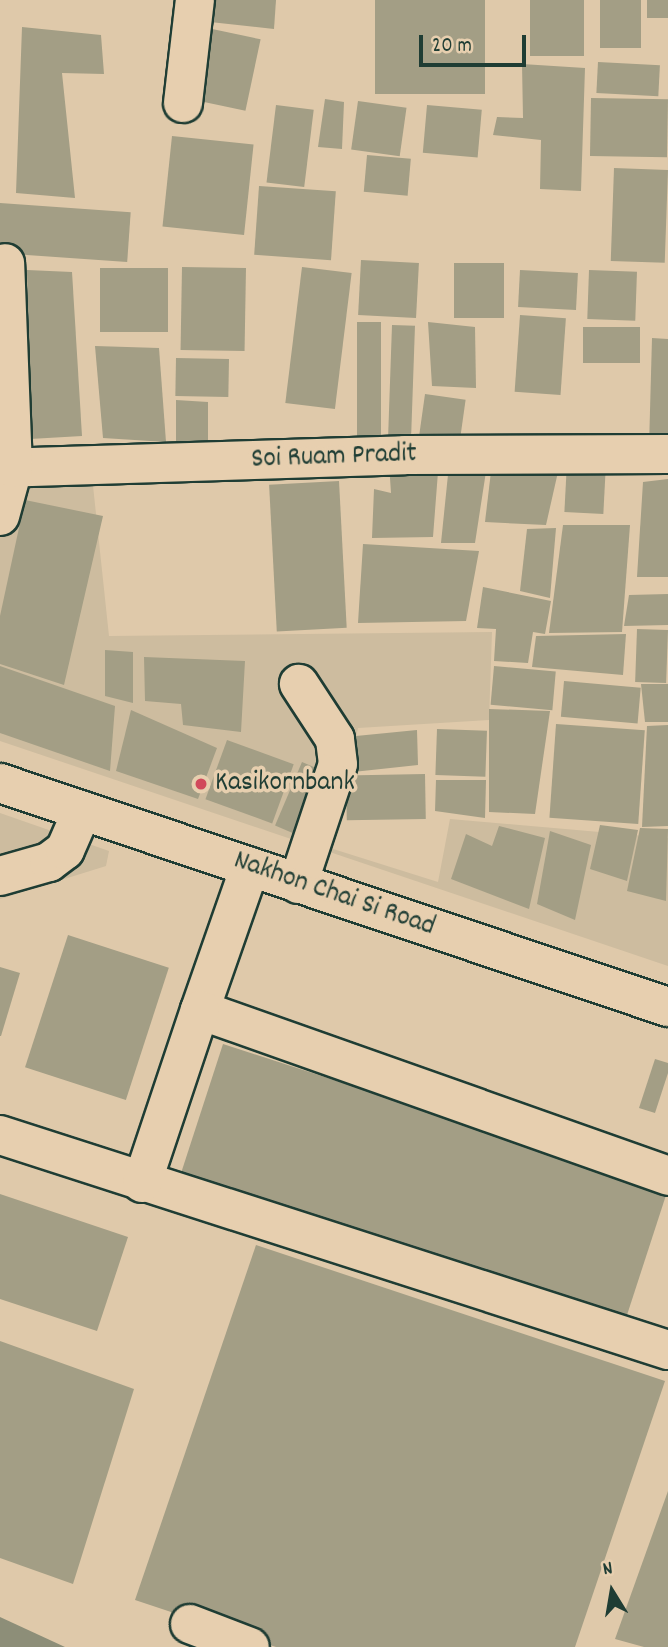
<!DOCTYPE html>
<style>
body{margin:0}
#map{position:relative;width:668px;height:1647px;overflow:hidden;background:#dfc9aa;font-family:Dekko,sans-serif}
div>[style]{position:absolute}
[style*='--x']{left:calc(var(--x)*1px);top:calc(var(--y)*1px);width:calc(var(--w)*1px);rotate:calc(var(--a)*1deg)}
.built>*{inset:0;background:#cdbc9f}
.water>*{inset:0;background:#8d8e78}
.building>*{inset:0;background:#a39e85;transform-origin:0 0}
.roads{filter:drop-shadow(2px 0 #1f3d34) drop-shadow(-2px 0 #1f3d34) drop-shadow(0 2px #1f3d34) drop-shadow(0 -2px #1f3d34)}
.minor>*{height:38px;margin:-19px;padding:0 19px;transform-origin:19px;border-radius:19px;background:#e7cfaf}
.major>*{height:38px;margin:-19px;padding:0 19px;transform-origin:19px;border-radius:19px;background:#e7cfaf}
.dots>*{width:19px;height:19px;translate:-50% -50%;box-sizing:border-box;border:4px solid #e7cfaf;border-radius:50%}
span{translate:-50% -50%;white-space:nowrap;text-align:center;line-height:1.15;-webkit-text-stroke:7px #e7cfaf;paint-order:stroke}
.street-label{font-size:28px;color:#1f3d34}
.poi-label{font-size:28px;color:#1f3d34}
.left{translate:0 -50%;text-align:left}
.north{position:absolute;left:577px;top:1556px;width:70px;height:70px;-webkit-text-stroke:5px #e7cfaf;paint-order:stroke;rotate:349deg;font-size:19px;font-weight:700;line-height:28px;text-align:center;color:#1f3d34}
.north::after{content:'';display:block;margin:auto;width:24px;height:32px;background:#1f3d34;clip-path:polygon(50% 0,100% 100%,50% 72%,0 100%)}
.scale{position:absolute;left:419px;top:35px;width:107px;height:32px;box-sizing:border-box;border:4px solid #1f3d34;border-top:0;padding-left:9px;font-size:21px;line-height:24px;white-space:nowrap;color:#1f3d34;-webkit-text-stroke:5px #e7cfaf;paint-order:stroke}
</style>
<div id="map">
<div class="built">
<i style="clip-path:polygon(89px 448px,109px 636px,492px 632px,489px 720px,358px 728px,330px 848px,438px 882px,450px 819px,668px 838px,668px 966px,0 741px,0 450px)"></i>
<i style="clip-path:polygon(0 813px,109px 851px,106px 866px,0 899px)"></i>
</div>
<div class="water">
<i style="clip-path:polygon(0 1617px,65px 1647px,0 1647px)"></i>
</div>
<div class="building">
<i style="clip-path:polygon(204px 0,276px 0,274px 29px,201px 21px)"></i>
<i style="left:375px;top:0;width:110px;height:94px"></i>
<i style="left:530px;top:0;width:54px;height:56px"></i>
<i style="left:600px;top:0;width:41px;height:48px"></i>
<i style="left:647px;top:0;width:21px;height:18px"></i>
<i style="left:198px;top:26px;width:64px;height:73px;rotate:12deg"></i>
<i style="clip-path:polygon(22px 27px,101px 35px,104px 74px,62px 73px,75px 198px,16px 193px)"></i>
<i style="left:598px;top:62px;width:62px;height:31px;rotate:3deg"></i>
<i style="clip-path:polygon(522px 64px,585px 68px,581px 191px,540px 189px,541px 140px,493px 135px,497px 117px,523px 118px)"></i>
<i style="left:591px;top:98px;width:77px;height:58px;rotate:1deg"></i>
<i style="clip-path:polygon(325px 99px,344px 102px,342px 149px,318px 147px)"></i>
<i style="left:358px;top:101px;width:49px;height:49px;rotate:8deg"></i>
<i style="left:276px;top:105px;width:38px;height:78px;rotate:7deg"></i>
<i style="left:427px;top:105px;width:55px;height:48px;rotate:5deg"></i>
<i style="left:172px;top:136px;width:82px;height:91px;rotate:6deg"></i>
<i style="left:367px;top:155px;width:44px;height:37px;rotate:5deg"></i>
<i style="left:614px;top:168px;width:54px;height:93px;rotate:2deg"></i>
<i style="left:259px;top:186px;width:77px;height:69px;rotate:4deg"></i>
<i style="left:0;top:203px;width:131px;height:50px;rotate:4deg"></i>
<i style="left:361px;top:260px;width:58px;height:55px;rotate:3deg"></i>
<i style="left:454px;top:263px;width:50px;height:55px"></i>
<i style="left:182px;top:267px;width:64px;height:83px;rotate:1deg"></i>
<i style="left:302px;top:267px;width:50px;height:137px;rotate:7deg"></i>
<i style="left:168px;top:268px;width:64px;height:68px;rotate:90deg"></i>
<i style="clip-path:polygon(27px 270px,72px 272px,82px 436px,30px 439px)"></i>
<i style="left:520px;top:270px;width:58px;height:37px;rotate:3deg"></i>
<i style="left:589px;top:270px;width:48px;height:49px;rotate:2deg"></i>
<i style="left:520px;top:315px;width:46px;height:77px;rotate:4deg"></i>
<i style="left:381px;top:322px;width:114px;height:24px;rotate:90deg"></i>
<i style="clip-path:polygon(428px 322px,475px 327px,476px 388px,432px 386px)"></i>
<i style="left:392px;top:325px;width:23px;height:111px;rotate:2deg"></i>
<i style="left:583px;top:327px;width:57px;height:36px"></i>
<i style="clip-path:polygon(652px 338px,668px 339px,668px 448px,649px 447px)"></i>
<i style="clip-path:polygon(95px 346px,159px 348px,166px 442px,103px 438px)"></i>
<i style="left:176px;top:358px;width:53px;height:38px;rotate:1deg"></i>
<i style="left:425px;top:394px;width:41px;height:54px;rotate:8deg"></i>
<i style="clip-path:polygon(176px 400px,208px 402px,208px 456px,176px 446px)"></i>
<i style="clip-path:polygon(439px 459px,433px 537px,372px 538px,374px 489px,391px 493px,389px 463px)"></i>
<i style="left:567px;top:462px;width:39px;height:50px;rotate:3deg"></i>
<i style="clip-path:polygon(492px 463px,560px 463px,546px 525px,485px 522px)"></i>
<i style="clip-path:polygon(449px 465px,487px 465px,475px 543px,441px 543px)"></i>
<i style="clip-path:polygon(668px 479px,668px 577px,637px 577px,643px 482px)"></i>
<i style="left:339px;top:481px;width:147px;height:70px;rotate:87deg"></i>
<i style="clip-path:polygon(25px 500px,103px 516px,64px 685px,0 664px,0 616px)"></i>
<i style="clip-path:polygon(563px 525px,630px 525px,622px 632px,549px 633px)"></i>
<i style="clip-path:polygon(556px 528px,550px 598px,520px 591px,527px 529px)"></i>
<i style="clip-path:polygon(363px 544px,479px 551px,466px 621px,358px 623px)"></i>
<i style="clip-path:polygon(483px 587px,551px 601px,545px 634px,533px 632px,528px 663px,494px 661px,496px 629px,477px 628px)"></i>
<i style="clip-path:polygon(668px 594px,668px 625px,624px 626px,629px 595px)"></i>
<i style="left:637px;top:629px;width:31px;height:53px;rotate:2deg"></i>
<i style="clip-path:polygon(626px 634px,623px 675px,532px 667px,536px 636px)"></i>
<i style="clip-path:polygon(105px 650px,133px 652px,133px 703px,105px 696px)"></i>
<i style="clip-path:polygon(144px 657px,245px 661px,241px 732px,183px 725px,181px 704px,145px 701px)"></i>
<i style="clip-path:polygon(0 666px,115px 706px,110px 771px,0 733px)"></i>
<i style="left:494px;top:666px;width:62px;height:39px;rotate:5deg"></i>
<i style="left:564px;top:681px;width:77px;height:36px;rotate:5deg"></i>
<i style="clip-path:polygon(641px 684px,668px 684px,668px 722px,645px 722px)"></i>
<i style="clip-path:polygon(489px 709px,550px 711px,535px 814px,489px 812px)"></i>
<i style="clip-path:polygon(131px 710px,217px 748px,198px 799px,116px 771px)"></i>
<i style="left:556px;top:724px;width:89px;height:94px;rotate:4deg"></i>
<i style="clip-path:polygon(668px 725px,668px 826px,642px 827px,647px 726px)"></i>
<i style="left:437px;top:729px;width:50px;height:46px;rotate:2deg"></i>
<i style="clip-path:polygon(417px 730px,418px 765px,353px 772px,356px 736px)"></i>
<i style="left:227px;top:740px;width:71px;height:63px;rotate:20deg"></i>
<i style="left:302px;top:762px;width:30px;height:69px;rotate:23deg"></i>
<i style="left:425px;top:774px;width:45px;height:79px;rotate:89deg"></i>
<i style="clip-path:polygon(436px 780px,486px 780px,485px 818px,435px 811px)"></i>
<i style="clip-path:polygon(600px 825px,638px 830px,627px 881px,590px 869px)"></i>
<i style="clip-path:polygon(499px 826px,545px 838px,529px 909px,451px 879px,466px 834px,492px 846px)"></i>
<i style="clip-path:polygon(640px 828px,668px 829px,666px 901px,627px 891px)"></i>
<i style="clip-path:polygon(550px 831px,591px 845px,575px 920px,537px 904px)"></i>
<i style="left:68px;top:935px;width:106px;height:139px;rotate:18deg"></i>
<i style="clip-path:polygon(0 967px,20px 973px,1px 1036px,0 1036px)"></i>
<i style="left:223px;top:1044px;width:468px;height:143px;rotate:18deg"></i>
<i style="clip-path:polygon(655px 1059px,668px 1063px,668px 1073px,655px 1113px,639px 1108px)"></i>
<i style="clip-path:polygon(0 1194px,128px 1237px,97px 1331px,0 1299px)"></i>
<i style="clip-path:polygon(256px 1245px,665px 1381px,575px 1647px,276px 1647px,135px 1600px)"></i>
<i style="clip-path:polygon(0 1341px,134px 1389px,73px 1584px,0 1558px)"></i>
<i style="clip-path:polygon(668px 1491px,668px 1647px,644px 1647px,615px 1639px)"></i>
</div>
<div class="roads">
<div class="minor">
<i style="--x:183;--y:103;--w:104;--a:-83.4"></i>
<i style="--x:0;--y:468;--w:405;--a:-1.8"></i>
<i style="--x:405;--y:455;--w:263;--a:-0.2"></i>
<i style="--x:0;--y:516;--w:50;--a:-74.8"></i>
<i style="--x:13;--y:468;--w:205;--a:-92.2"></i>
<i style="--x:250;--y:867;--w:151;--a:109.3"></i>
<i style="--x:200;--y:1010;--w:497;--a:19.5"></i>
<i style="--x:0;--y:876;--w:51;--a:-15.9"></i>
<i style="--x:49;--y:862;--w:20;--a:-37"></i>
<i style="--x:65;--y:850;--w:43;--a:-66.4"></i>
<i style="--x:298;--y:884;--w:126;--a:-71.6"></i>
<i style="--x:338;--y:764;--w:25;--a:-97"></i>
<i style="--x:335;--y:739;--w:66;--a:-123.2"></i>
<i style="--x:0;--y:1135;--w:702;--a:17.84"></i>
<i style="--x:142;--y:1183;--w:182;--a:-71.5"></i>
<i style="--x:190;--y:1624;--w:64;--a:21"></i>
</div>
<div class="major">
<i style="--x:0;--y:783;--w:705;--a:18.54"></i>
</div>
</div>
<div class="dots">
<i style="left:201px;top:784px;background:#d1495b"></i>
</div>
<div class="street-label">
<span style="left:334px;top:458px;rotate:-2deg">Soi Ruam Pradit</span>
<span style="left:334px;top:895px;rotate:19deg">Nakhon Chai Si Road</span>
</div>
<div class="poi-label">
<span class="left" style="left:215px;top:784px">Kasikornbank</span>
</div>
<div class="north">N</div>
<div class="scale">20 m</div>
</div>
